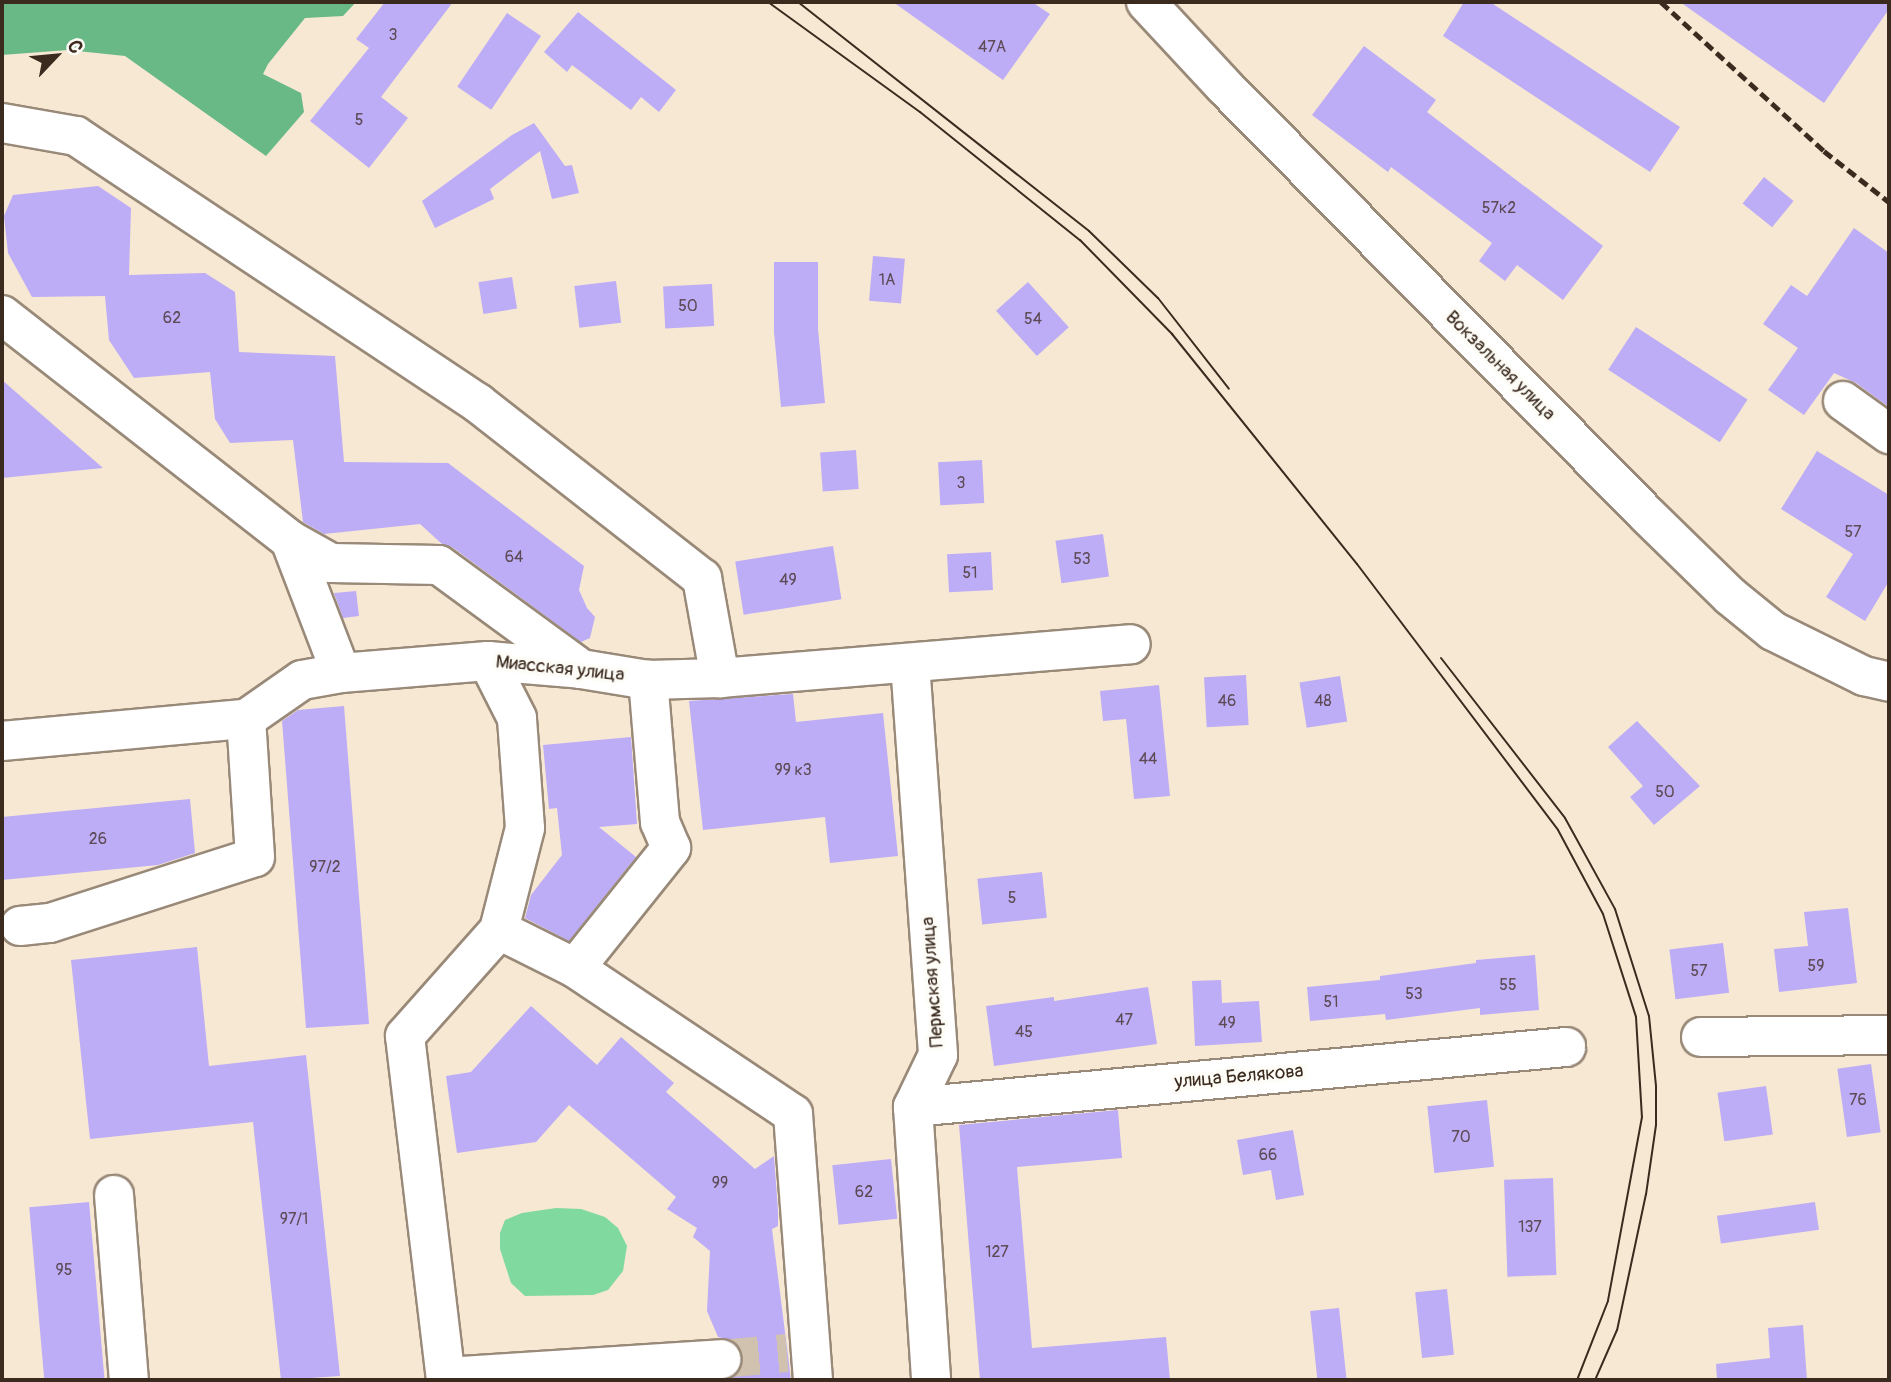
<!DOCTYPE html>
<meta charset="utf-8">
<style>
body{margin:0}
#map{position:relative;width:1891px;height:1382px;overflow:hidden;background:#f7e8d3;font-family:Pangolin,sans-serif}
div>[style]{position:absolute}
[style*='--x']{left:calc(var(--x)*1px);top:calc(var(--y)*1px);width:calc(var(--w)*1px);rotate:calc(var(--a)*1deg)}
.green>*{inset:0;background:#80d99f}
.forest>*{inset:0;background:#68b986}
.building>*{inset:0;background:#bdacf6;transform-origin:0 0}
.minor-tunnel>*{height:38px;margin-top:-19px;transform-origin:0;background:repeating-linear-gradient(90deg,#d1c2af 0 38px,transparent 0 57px)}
.roads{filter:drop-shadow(2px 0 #998978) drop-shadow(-2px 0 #998978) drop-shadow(0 2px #998978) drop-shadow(0 -2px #998978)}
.minor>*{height:38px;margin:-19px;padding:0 19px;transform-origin:19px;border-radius:19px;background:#fff}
.tram>*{height:2px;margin:-1px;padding:0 1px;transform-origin:1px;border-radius:1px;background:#3b2a1e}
.rail>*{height:5px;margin-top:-2.5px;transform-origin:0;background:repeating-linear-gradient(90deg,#3b2a1e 0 10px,transparent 0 15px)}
span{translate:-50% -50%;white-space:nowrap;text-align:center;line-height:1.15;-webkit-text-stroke:7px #fdfcf7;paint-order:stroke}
.number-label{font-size:16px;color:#5c4a54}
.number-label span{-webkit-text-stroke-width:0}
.street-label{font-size:19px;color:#3b2a1e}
.frame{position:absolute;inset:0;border:4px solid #3b2a1e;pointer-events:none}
.north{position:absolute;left:21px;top:21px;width:70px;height:70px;-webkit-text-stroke:5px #fdfcf7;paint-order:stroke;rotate:64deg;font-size:19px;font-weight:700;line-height:28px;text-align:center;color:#3b2a1e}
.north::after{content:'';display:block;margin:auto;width:24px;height:32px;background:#3b2a1e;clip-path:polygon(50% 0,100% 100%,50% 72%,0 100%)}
</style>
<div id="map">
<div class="green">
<i style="clip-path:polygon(556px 1208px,581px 1209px,605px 1217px,618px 1228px,627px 1246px,623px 1271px,608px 1290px,593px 1295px,525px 1296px,511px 1283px,500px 1249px,500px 1233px,505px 1220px,522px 1213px)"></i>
</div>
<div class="forest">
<i style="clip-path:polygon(2px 2px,356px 2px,343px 16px,305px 18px,268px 64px,263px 74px,301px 93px,304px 112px,266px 156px,125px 56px,68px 50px,2px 55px)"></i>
</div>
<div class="building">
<i style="clip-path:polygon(385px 2px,453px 2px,381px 97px,408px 118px,369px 168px,310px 121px,369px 48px,356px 39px)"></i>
<i style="clip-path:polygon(893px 2px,1032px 2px,1050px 14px,1003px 80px)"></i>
<i style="clip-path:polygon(1464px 2px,1490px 2px,1680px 127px,1650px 172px,1443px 36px)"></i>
<i style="clip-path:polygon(1680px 2px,1889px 2px,1889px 9px,1824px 103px)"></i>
<i style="clip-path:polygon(578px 12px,676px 90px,659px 112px,641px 97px,631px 110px,572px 65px,567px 72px,544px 52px)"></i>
<i style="left:507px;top:13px;width:41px;height:89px;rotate:34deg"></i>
<i style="clip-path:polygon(1364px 46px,1436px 100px,1427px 112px,1603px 246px,1563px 300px,1517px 265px,1505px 281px,1479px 261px,1492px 243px,1391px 167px,1388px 172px,1312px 115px)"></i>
<i style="clip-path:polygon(534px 123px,565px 166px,572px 165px,579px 193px,552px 199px,540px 151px,490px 189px,494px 199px,435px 228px,422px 201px,512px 135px)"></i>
<i style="left:1764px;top:177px;width:38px;height:34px;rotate:39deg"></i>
<i style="clip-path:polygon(98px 186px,131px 208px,129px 275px,205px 273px,235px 292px,239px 352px,335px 356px,344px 462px,448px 463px,584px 566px,579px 590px,587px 608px,595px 617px,590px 638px,581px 642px,452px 547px,442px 544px,420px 524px,324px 534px,303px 522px,293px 440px,230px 443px,215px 419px,210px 372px,134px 378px,109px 340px,105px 296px,32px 297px,8px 253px,4px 216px,13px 195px)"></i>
<i style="clip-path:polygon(1854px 228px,1889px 253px,1889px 407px,1856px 383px,1834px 373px,1804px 415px,1768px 390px,1798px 348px,1763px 324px,1791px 285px,1807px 296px)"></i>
<i style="left:873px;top:256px;width:32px;height:45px;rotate:5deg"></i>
<i style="clip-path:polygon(774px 262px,818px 262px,818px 329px,825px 403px,781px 407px,774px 332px)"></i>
<i style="left:512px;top:277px;width:32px;height:34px;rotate:81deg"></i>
<i style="left:616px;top:281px;width:42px;height:42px;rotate:83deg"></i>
<i style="left:1028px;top:282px;width:61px;height:43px;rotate:48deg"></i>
<i style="left:712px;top:284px;width:42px;height:49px;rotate:87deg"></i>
<i style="left:1636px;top:327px;width:133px;height:51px;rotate:33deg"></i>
<i style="clip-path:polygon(2px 380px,103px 468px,2px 478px)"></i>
<i style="left:856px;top:450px;width:39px;height:36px;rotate:86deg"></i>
<i style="clip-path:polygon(1817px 451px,1889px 495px,1889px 581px,1865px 621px,1826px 597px,1853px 554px,1781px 509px)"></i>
<i style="left:982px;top:460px;width:43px;height:44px;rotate:87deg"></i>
<i style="left:1103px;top:534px;width:43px;height:48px;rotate:82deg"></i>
<i style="left:833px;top:546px;width:54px;height:99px;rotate:81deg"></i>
<i style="left:991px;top:552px;width:38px;height:44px;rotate:87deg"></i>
<i style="clip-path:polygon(356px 591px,359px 616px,343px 618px,334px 593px)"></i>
<i style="left:1246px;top:675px;width:50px;height:42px;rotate:87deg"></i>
<i style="left:1340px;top:676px;width:46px;height:41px;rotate:81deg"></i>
<i style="clip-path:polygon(1159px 685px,1170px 796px,1134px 799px,1126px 719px,1103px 721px,1100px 691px)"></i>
<i style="clip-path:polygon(793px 694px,796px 722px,883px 713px,898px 856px,830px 863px,825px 817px,703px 830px,689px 701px)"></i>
<i style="clip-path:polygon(344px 706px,369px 1024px,306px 1028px,282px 721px,298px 710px)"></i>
<i style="clip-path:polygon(1637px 721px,1700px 786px,1654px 825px,1630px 797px,1643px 786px,1608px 747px)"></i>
<i style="clip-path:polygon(631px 737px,637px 824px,599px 827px,636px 857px,569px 941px,525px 918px,531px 895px,562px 855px,557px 808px,549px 809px,543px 745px)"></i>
<i style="clip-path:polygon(190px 799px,195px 853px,158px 865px,2px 880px,2px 817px)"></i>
<i style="left:1042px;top:872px;width:46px;height:65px;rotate:84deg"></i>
<i style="clip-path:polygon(1848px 908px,1857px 983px,1779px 992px,1774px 949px,1808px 946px,1804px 912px)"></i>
<i style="left:1723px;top:943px;width:50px;height:54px;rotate:83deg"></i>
<i style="clip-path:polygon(197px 947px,209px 1066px,306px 1055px,340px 1376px,281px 1380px,253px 1122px,90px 1139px,71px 960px)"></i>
<i style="clip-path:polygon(1535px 955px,1539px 1010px,1480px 1015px,1480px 1008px,1386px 1020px,1385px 1014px,1310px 1021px,1307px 987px,1380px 980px,1380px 976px,1476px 963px,1476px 960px)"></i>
<i style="clip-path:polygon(1221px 980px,1222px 1003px,1259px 1001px,1262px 1042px,1195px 1046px,1192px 981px)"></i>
<i style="clip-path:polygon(1148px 987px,1157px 1044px,994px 1066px,986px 1006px,1054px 997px,1054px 1001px)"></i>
<i style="clip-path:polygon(531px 1006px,597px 1065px,621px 1037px,674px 1083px,666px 1092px,755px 1169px,774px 1156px,778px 1211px,778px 1226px,772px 1229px,791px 1380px,724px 1380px,740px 1369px,743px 1357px,739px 1346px,731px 1340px,718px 1337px,707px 1311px,710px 1251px,693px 1237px,697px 1228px,667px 1209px,676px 1197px,569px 1105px,536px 1142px,457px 1153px,446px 1076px,471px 1072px)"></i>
<i style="left:1871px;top:1064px;width:69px;height:34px;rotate:82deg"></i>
<i style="left:1766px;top:1086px;width:49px;height:49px;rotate:82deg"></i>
<i style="left:1487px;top:1100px;width:67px;height:60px;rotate:84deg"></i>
<i style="clip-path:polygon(1118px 1110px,1122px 1158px,1017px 1167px,1032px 1348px,1166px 1337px,1170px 1380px,980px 1380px,959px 1125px)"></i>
<i style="clip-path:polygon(1293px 1130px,1304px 1195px,1276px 1200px,1271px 1170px,1243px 1175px,1237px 1140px)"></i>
<i style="left:891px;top:1159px;width:60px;height:59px;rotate:84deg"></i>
<i style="left:1553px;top:1178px;width:97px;height:49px;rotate:88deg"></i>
<i style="left:89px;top:1202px;width:179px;height:60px;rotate:85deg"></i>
<i style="left:1815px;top:1202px;width:28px;height:99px;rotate:82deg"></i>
<i style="left:1447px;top:1289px;width:66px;height:32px;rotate:84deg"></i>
<i style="left:1339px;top:1308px;width:72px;height:29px;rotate:84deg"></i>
<i style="clip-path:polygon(1803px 1325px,1807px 1380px,1717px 1380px,1716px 1364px,1770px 1358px,1768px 1328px)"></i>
</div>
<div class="minor-tunnel">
<i style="--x:721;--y:1359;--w:66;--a:-5.2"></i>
</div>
<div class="roads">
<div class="minor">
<i style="--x:1146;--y:2;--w:115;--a:47.1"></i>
<i style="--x:1224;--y:86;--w:602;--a:45.4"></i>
<i style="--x:1647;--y:515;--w:116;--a:44.3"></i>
<i style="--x:1730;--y:596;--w:55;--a:39.1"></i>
<i style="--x:1773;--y:631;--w:102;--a:26.3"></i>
<i style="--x:1864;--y:676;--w:26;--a:13"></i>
<i style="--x:2;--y:123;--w:75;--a:10"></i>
<i style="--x:76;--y:136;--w:484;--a:33.6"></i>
<i style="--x:479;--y:404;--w:283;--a:38"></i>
<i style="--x:702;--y:578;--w:102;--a:79.8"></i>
<i style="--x:2;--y:315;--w:365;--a:38"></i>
<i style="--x:290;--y:540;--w:47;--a:29.3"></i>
<i style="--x:331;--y:563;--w:108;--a:1.1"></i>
<i style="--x:439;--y:565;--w:176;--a:36.2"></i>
<i style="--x:1843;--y:401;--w:57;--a:35.7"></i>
<i style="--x:290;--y:540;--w:142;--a:69"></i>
<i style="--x:910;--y:663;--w:393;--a:85.9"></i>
<i style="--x:938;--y:1055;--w:58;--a:115.7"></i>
<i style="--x:913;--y:1107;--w:274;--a:86.2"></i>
<i style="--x:2;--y:741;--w:245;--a:-5.2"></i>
<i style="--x:246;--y:719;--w:68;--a:-34.9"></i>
<i style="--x:302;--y:680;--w:40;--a:-10"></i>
<i style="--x:341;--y:673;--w:147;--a:-4.7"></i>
<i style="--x:488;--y:661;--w:93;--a:4.9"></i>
<i style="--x:581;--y:669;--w:68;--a:9.3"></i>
<i style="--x:648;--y:680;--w:72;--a:-1.6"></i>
<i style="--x:720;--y:678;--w:412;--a:-4.7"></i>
<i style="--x:20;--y:926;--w:30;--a:-6"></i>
<i style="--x:50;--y:923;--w:215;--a:-17.8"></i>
<i style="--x:255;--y:857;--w:138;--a:-93.7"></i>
<i style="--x:499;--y:930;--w:85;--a:26.6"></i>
<i style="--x:575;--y:968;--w:154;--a:-51.3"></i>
<i style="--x:671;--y:848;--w:28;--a:-113"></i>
<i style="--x:660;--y:822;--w:143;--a:-94.8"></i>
<i style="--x:575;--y:968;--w:262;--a:33.8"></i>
<i style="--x:793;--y:1114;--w:267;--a:85.7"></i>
<i style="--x:1701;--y:1037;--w:188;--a:-0.6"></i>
<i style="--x:913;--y:1107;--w:656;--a:-5.25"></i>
<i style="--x:114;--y:1195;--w:186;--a:85.4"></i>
<i style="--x:446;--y:1377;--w:276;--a:-3.7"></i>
<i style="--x:446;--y:1380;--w:346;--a:-96.8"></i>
<i style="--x:405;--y:1036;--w:142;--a:-48.4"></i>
<i style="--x:499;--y:930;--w:105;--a:-75.7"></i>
<i style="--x:525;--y:828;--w:110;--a:-94.2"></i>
<i style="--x:517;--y:718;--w:64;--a:-117"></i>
</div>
</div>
<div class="tram">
<i style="--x:768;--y:2;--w:188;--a:35.9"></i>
<i style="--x:920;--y:112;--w:205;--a:38.7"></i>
<i style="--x:1080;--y:240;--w:132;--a:45.6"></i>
<i style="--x:1172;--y:334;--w:295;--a:51.2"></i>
<i style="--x:1357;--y:564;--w:333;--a:52.9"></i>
<i style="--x:1558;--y:830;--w:95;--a:61.8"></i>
<i style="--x:1603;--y:914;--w:108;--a:72.2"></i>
<i style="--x:1636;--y:1017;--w:100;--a:86.6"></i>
<i style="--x:1642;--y:1117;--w:187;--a:100.5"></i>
<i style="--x:1608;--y:1301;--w:85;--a:111.4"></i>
<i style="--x:798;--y:2;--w:370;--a:38.2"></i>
<i style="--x:1089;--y:231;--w:96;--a:44.2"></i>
<i style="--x:1158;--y:298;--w:115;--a:52"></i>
<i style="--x:1441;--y:658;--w:202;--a:52.2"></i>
<i style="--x:1565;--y:818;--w:104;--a:61.2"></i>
<i style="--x:1615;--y:909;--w:112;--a:72.4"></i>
<i style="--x:1649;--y:1016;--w:70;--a:84.3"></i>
<i style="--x:1656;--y:1086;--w:39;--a:90"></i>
<i style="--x:1656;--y:1125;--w:70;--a:98.2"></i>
<i style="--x:1646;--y:1194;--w:139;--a:102"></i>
<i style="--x:1617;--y:1330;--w:55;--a:113.7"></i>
</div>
<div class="rail">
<i style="--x:1661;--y:2;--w:221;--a:42.4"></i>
<i style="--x:1824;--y:151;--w:83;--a:38.1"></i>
</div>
<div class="number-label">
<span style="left:393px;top:35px">3</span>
<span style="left:992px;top:47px">47А</span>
<span style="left:359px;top:120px">5</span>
<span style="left:1499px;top:208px">57к2</span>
<span style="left:887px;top:280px">1А</span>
<span style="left:688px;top:306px">50</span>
<span style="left:172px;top:318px">62</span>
<span style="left:1033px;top:319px">54</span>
<span style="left:961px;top:483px">3</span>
<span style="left:1853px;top:532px">57</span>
<span style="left:514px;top:557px">64</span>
<span style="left:1082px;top:559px">53</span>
<span style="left:970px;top:573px">51</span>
<span style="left:788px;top:580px">49</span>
<span style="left:1227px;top:701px">46</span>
<span style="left:1323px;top:701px">48</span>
<span style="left:1148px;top:759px">44</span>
<span style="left:793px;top:770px">99 к3</span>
<span style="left:1665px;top:792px">50</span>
<span style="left:98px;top:839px">26</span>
<span style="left:325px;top:867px">97/2</span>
<span style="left:1012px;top:898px">5</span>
<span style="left:1816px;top:966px">59</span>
<span style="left:1699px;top:971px">57</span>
<span style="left:1508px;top:985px">55</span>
<span style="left:1414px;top:994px">53</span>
<span style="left:1331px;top:1002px">51</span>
<span style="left:1124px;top:1020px">47</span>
<span style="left:1227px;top:1023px">49</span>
<span style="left:1024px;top:1032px">45</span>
<span style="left:1858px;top:1100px">76</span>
<span style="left:1461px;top:1137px">70</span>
<span style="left:1268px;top:1155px">66</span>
<span style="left:720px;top:1183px">99</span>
<span style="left:864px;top:1192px">62</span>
<span style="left:294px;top:1219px">97/1</span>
<span style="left:1530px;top:1227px">137</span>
<span style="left:997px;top:1252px">127</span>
<span style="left:64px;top:1270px">95</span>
</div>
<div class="street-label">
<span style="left:1500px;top:366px;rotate:45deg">Вокзальная улица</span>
<span style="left:560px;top:669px;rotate:6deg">Миасская улица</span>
<span style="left:933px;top:982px;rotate:-94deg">Пермская улица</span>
<span style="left:1239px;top:1077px;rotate:-5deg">улица Белякова</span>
</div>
<div class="frame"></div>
<div class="north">С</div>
</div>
